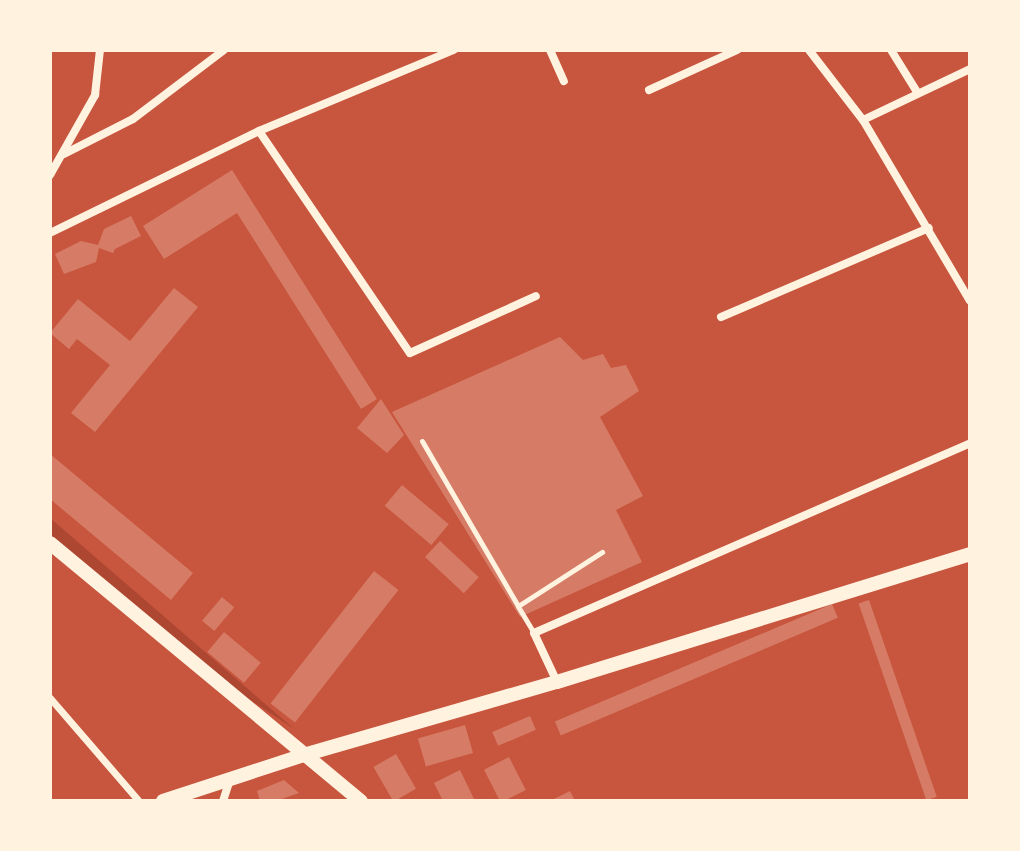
<!DOCTYPE html>
<style>
body{margin:0}
#map{position:relative;width:1020px;height:851px;overflow:hidden;background:#c8553d;font-family:"Nunito Sans",sans-serif}
div>[style]{position:absolute}
[style*='--x']{left:calc(var(--x)*1px);top:calc(var(--y)*1px);width:calc(var(--w)*1px);rotate:calc(var(--a)*1deg)}
.green>*{inset:0;background:#ae4732}
.building>*{inset:0;background:#d67c66;transform-origin:0 0}
.service>*{height:5px;margin:-2.5px;padding:0 2.5px;transform-origin:2.5px;border-radius:2.5px;background:#fff3e0}
.pedestrian>*{height:7px;margin:-3.5px;padding:0 3.5px;transform-origin:3.5px;border-radius:3.5px;background:#fff3e0}
.minor>*{height:8px;margin:-4px;padding:0 4px;transform-origin:4px;border-radius:4px;background:#fff3e0}
.secondary>*{height:14px;margin:-7px;padding:0 7px;transform-origin:7px;border-radius:7px;background:#fff3e0}
span{translate:-50% -50%;white-space:nowrap;text-align:center;line-height:1.15;-webkit-text-stroke:6px #fff3e0;paint-order:stroke}
.frame{position:absolute;inset:0;border:52px solid #fff3e0;pointer-events:none}
</style>
<div id="map">
<div class="green">
<i style="clip-path:polygon(50px 518px,293px 728px,226px 684px,50px 541px)"></i>
</div>
<div class="building">
<i style="clip-path:polygon(232px 170px,377px 399px,361px 409px,237px 213px,164px 259px,143px 226px)"></i>
<i style="clip-path:polygon(131px 216px,141px 236px,115px 249px,113px 253px,99px 248px,96px 262px,64px 274px,55px 254px,81px 241px,98px 245px,104px 229px)"></i>
<i style="clip-path:polygon(174px 288px,198px 307px,95px 432px,71px 413px,110px 365px,77px 339px,69px 349px,50px 333px,78px 299px,130px 341px)"></i>
<i style="clip-path:polygon(560px 337px,583px 360px,603px 354px,611px 368px,626px 365px,639px 391px,600px 417px,643px 496px,616px 510px,642px 562px,520px 617px,392px 412px)"></i>
<i style="clip-path:polygon(381px 399px,404px 435px,387px 453px,357px 428px)"></i>
<i style="clip-path:polygon(50px 454px,193px 573px,171px 600px,50px 499px)"></i>
<i style="left:402px;top:485px;width:61px;height:27px;rotate:40deg"></i>
<i style="left:440px;top:541px;width:53px;height:22px;rotate:43deg"></i>
<i style="left:374px;top:571px;width:31px;height:168px;rotate:38deg"></i>
<i style="left:222px;top:597px;width:16px;height:31px;rotate:40deg"></i>
<i style="left:869px;top:600px;width:208px;height:11px;rotate:71deg"></i>
<i style="left:832px;top:604px;width:15px;height:301px;rotate:67deg"></i>
<i style="left:224px;top:632px;width:48px;height:26px;rotate:40deg"></i>
<i style="left:530px;top:716px;width:15px;height:41px;rotate:67deg"></i>
<i style="left:465px;top:725px;width:29px;height:49px;rotate:74deg"></i>
<i style="left:396px;top:754px;width:40px;height:26px;rotate:60deg"></i>
<i style="left:509px;top:757px;width:37px;height:28px;rotate:63deg"></i>
<i style="clip-path:polygon(460px 770px,475px 801px,443px 801px,434px 783px)"></i>
<i style="clip-path:polygon(284px 780px,299px 793px,276px 801px,260px 801px,257px 791px)"></i>
<i style="clip-path:polygon(570px 791px,575px 801px,550px 801px)"></i>
</div>
<div class="service">
<i style="--x:422;--y:441;--w:191;--a:59.8"></i>
<i style="--x:534;--y:633;--w:31;--a:-121"></i>
<i style="--x:518;--y:606;--w:100;--a:-32.7"></i>
</div>
<div class="pedestrian">
<i style="--x:50;--y:698;--w:136;--a:49.2"></i>
</div>
<div class="minor">
<i style="--x:550;--y:50;--w:34;--a:66"></i>
<i style="--x:809;--y:50;--w:88;--a:52.4"></i>
<i style="--x:863;--y:120;--w:210;--a:59.4"></i>
<i style="--x:891;--y:50;--w:49;--a:58.2"></i>
<i style="--x:649;--y:90;--w:97;--a:-24.4"></i>
<i style="--x:863;--y:120;--w:119;--a:-25.5"></i>
<i style="--x:259;--y:131;--w:268;--a:55.8"></i>
<i style="--x:410;--y:353;--w:138;--a:-24.3"></i>
<i style="--x:64;--y:154;--w:77;--a:-26.9"></i>
<i style="--x:133;--y:119;--w:114;--a:-37.2"></i>
<i style="--x:50;--y:175;--w:92;--a:-60.6"></i>
<i style="--x:95;--y:95;--w:45;--a:-83.7"></i>
<i style="--x:50;--y:233;--w:233;--a:-26"></i>
<i style="--x:259;--y:131;--w:211;--a:-22.6"></i>
<i style="--x:721;--y:317;--w:226;--a:-23.2"></i>
<i style="--x:557;--y:682;--w:54;--a:-115.1"></i>
<i style="--x:534;--y:633;--w:476;--a:-23.5"></i>
<i style="--x:223;--y:801;--w:22;--a:-72"></i>
</div>
<div class="secondary">
<i style="--x:50;--y:543;--w:404;--a:39.7"></i>
<i style="--x:163;--y:801;--w:151;--a:-18.1"></i>
<i style="--x:307;--y:754;--w:260;--a:-16.1"></i>
<i style="--x:557;--y:682;--w:432;--a:-17.2"></i>
</div>
<div class="frame"></div>
</div>
